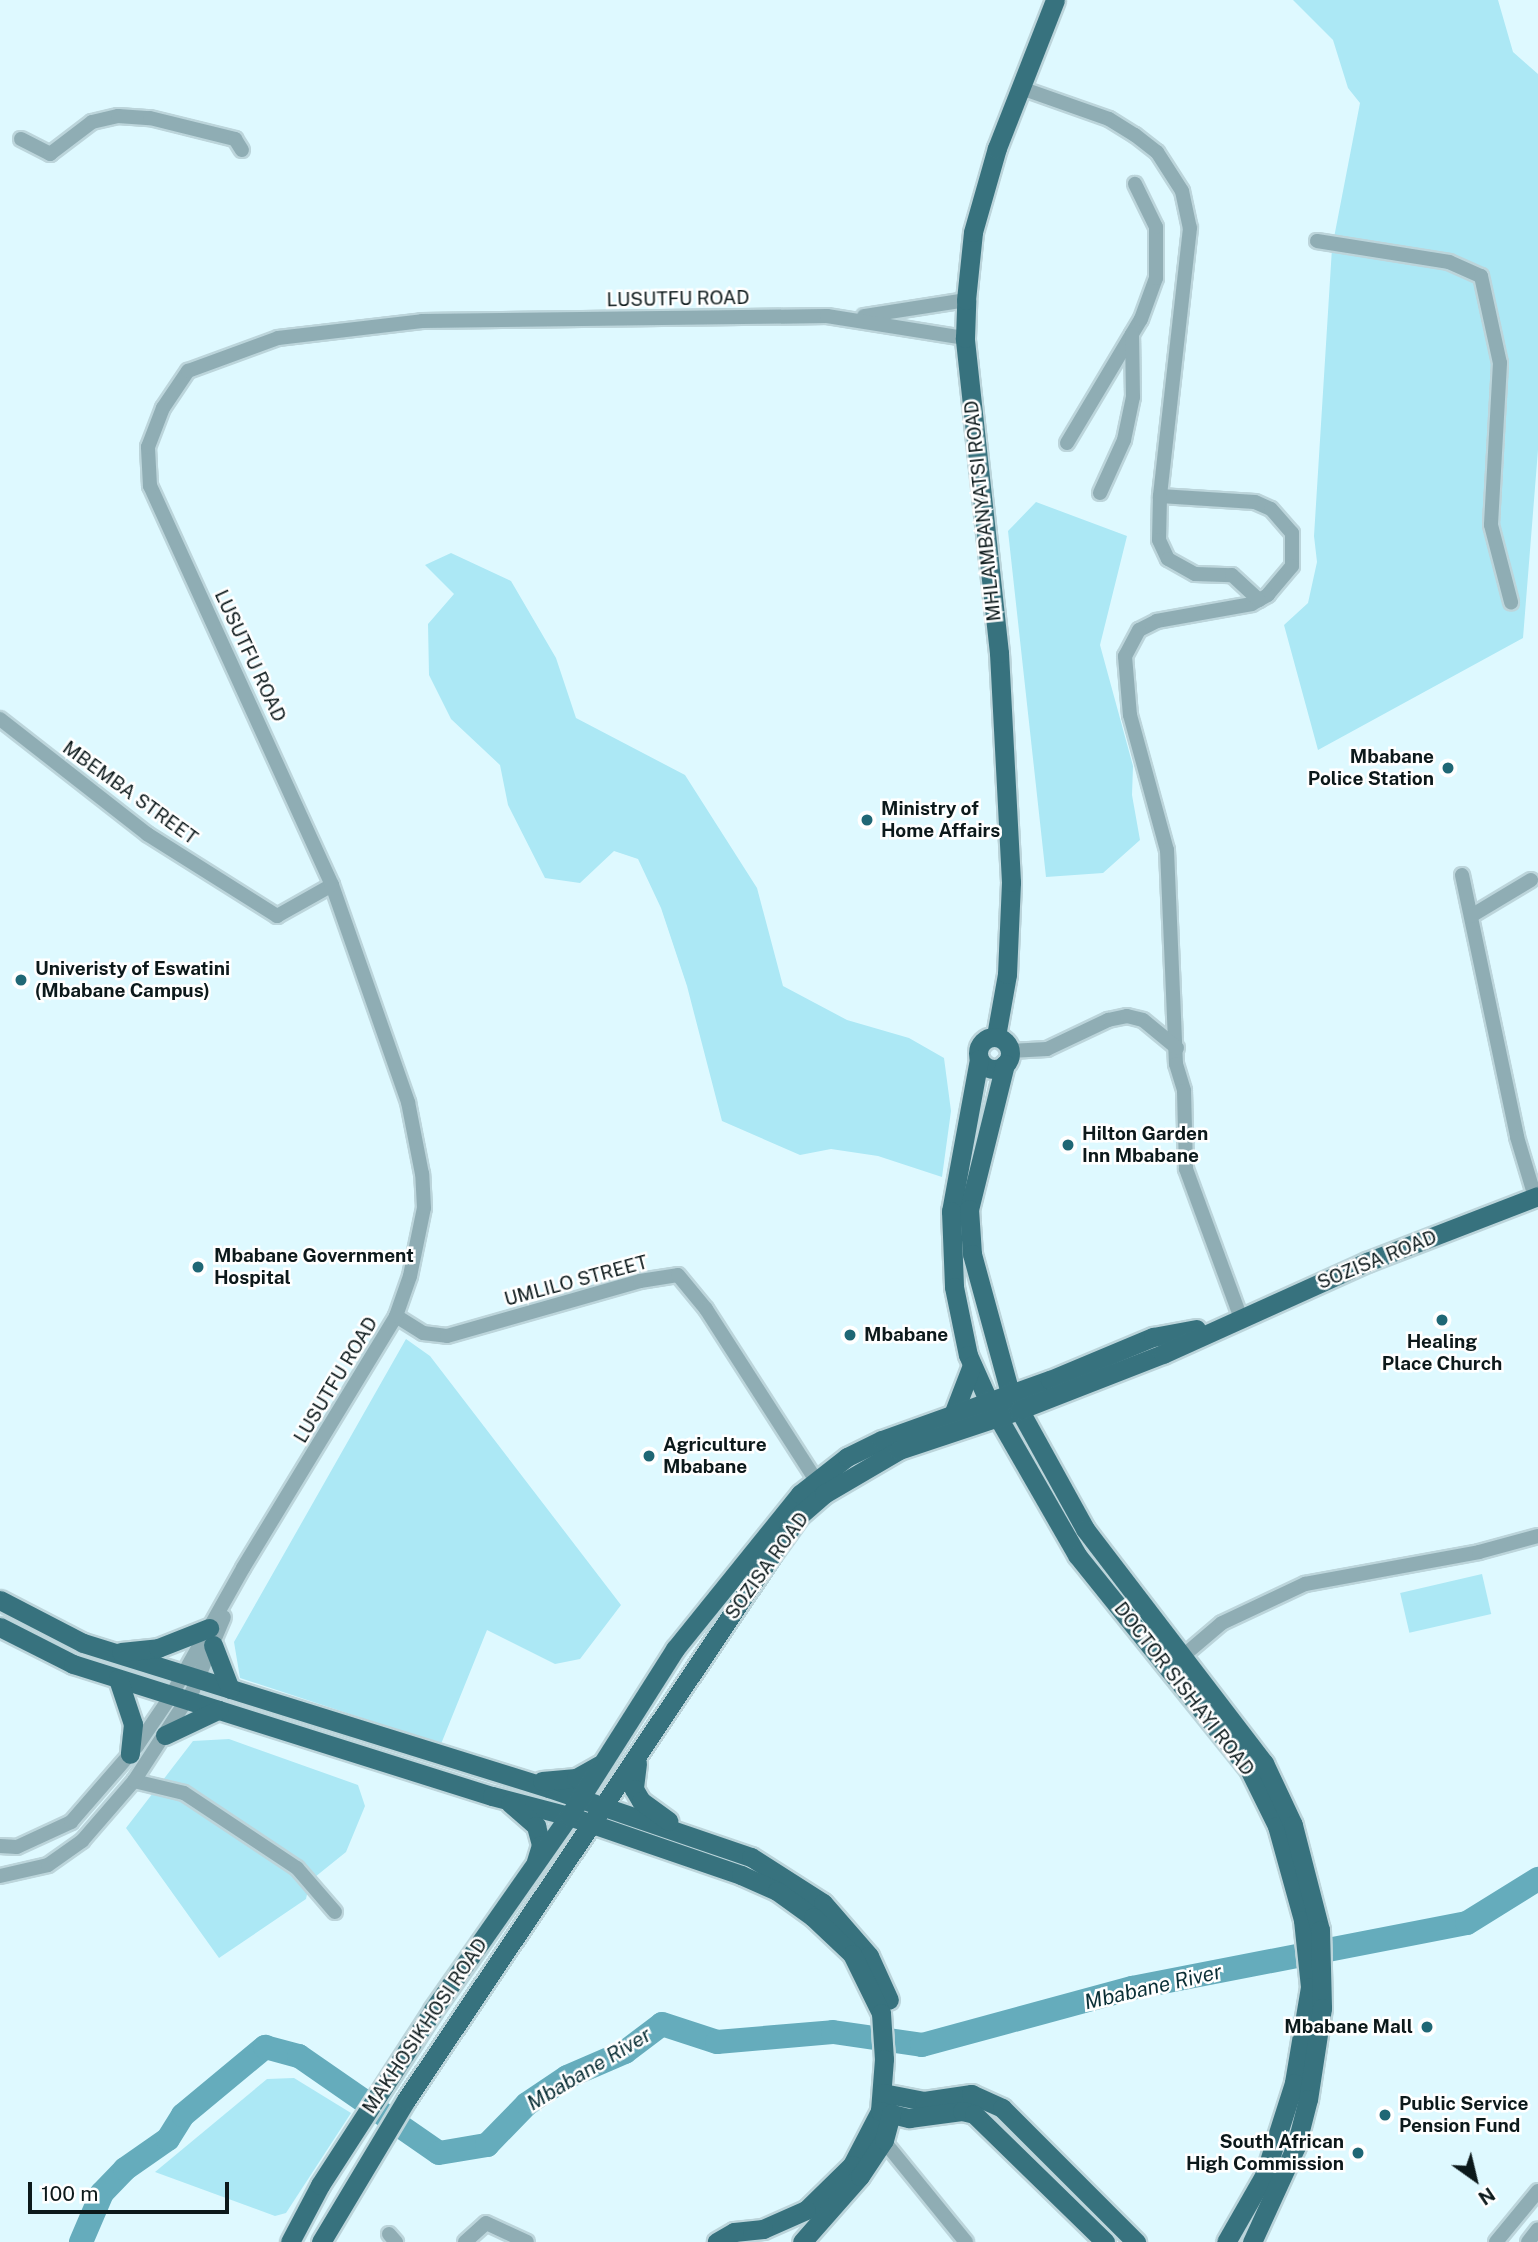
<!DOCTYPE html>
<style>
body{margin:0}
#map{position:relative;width:1538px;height:2242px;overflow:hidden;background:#def9ff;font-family:"Public Sans",sans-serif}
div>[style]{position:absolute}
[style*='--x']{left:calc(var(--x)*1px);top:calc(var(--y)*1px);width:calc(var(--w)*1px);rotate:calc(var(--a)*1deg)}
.green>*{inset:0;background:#ace8f5;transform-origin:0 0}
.river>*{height:24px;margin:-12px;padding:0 12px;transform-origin:12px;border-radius:12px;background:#65acbc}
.roads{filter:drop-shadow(2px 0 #bcd5db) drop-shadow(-2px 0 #bcd5db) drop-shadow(0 2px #bcd5db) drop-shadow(0 -2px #bcd5db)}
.minor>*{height:14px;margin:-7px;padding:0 7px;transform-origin:7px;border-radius:7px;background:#8fadb4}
.major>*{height:19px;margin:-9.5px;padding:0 9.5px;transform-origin:9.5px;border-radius:9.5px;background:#37727e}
.major>.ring{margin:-9.5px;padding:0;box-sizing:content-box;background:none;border:19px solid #37727e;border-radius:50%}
.dots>*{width:19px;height:19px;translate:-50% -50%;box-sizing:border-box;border:4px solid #fff;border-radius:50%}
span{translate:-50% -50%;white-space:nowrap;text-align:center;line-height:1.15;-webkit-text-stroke:5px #fff;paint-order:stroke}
.street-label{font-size:19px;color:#0c191b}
.poi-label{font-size:19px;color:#0c191b;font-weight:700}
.right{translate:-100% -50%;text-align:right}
.left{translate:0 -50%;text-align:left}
.water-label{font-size:21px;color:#0a2f36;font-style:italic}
.north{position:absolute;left:1440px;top:2144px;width:70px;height:70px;-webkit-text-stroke:5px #fff;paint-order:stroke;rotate:146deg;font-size:19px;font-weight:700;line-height:28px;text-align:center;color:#0c191b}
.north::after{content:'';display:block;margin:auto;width:24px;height:32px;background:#0c191b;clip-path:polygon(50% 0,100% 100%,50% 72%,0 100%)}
.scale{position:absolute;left:28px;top:2182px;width:201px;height:32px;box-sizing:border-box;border:4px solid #0c191b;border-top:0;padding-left:9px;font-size:21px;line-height:24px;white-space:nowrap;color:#0c191b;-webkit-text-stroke:5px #fff;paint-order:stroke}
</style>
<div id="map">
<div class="green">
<i style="clip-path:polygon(1293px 0,1498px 0,1513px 52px,1538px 74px,1538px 450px,1523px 638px,1318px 750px,1284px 625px,1308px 603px,1317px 562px,1314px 536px,1332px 248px,1360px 103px,1348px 88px,1333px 40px)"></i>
<i style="clip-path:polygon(1036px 502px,1127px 536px,1100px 645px,1133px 766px,1132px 795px,1140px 840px,1103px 873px,1046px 877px,1008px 531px)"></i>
<i style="clip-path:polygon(451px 553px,511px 581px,556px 658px,576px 718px,685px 775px,757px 888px,783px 986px,847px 1020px,909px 1038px,944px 1058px,951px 1111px,942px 1177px,878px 1156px,831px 1149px,800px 1155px,722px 1121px,687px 986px,661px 908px,638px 859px,614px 851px,580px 883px,545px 878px,508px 805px,500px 765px,451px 719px,429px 675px,428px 624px,454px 594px,425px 565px)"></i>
<i style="clip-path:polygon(406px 1339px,430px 1356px,621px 1605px,580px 1659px,555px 1664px,487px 1630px,441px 1744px,240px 1678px,234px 1642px)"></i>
<i style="left:1482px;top:1574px;width:41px;height:84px;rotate:77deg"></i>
<i style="clip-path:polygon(229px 1739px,358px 1785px,365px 1806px,346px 1852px,310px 1881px,306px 1899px,219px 1958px,126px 1828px,193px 1741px)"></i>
<i style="clip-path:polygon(294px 2078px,351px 2113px,286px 2213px,275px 2216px,155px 2172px,267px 2079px)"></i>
</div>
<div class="river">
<i style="--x:81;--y:2242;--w:53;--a:-66.8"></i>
<i style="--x:102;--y:2193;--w:33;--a:-46"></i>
<i style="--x:125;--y:2169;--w:52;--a:-34.9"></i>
<i style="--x:168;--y:2139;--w:28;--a:-58"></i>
<i style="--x:183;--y:2115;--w:107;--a:-39.7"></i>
<i style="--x:265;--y:2047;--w:35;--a:15"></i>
<i style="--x:299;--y:2056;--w:170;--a:34.7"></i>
<i style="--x:439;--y:2153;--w:49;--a:-9.5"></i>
<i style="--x:487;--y:2145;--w:57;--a:-45.7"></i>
<i style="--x:527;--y:2104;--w:48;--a:-34"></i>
<i style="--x:567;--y:2077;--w:63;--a:-23.3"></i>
<i style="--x:625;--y:2052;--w:46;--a:-37.1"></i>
<i style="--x:662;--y:2024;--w:58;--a:18.1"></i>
<i style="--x:717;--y:2042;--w:116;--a:-4.9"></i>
<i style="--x:833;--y:2032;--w:90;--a:8.3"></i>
<i style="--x:922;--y:2045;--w:218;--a:-15.2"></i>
<i style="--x:1132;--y:1988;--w:341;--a:-11"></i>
<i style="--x:1467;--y:1923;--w:84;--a:-31.8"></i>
</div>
<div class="roads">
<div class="minor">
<i style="--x:1021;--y:88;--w:93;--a:19.4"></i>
<i style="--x:1109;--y:119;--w:31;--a:32"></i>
<i style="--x:1135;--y:135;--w:28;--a:38"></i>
<i style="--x:1157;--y:152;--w:46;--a:57.3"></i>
<i style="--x:1182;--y:191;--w:38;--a:78"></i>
<i style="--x:1190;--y:228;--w:270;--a:96.4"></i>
<i style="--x:1160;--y:496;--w:95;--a:3.6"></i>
<i style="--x:1255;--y:502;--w:17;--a:24"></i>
<i style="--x:1271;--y:509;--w:32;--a:49"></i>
<i style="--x:1292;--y:533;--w:33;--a:90"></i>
<i style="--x:1292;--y:566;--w:38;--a:130"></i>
<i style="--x:1268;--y:595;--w:18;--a:151"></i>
<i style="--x:1252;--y:604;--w:97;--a:169.9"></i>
<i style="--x:1157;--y:621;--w:20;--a:153"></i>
<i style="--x:1139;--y:630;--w:30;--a:118"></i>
<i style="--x:1125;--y:656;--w:59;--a:85.2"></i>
<i style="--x:1130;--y:715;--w:140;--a:74.7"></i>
<i style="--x:1167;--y:850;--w:214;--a:87.6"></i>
<i style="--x:1176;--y:1064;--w:28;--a:73"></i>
<i style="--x:1184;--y:1091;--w:78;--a:88.5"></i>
<i style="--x:1186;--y:1169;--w:157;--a:69.8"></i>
<i style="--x:21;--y:139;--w:33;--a:27"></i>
<i style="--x:50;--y:154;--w:53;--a:-37.3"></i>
<i style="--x:92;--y:122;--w:27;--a:-13"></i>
<i style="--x:118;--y:116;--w:32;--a:4"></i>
<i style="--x:150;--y:118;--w:88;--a:13.9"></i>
<i style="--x:235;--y:139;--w:13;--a:58"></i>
<i style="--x:1317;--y:241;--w:134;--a:9"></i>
<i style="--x:1449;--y:262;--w:35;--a:24"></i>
<i style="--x:1481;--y:276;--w:89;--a:77.7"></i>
<i style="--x:1500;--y:363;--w:162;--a:93.2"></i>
<i style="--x:1491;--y:525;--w:80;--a:75.4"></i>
<i style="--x:864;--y:316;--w:103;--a:-8.9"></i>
<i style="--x:1067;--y:443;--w:144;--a:-59.2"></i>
<i style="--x:1141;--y:319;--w:44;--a:-69.9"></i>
<i style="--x:1156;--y:278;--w:51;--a:-90"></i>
<i style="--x:1156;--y:227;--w:48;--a:-116"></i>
<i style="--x:1100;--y:493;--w:58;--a:-65.6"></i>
<i style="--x:1124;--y:440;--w:44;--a:-78.2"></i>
<i style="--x:1133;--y:397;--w:63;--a:-90.9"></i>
<i style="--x:1160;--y:496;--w:44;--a:91.3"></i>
<i style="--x:1159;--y:540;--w:21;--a:65"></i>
<i style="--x:1168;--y:559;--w:31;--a:29"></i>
<i style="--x:1195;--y:574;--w:37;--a:2"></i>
<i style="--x:1232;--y:575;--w:37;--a:43"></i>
<i style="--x:0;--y:719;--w:187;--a:38"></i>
<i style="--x:147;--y:834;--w:154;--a:32.2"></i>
<i style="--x:277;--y:916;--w:63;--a:-29.4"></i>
<i style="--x:1462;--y:875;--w:268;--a:78.1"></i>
<i style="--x:1517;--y:1137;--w:63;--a:73.3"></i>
<i style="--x:1471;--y:916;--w:70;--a:-31"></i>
<i style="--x:1010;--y:1051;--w:37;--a:-3"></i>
<i style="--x:1047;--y:1049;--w:68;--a:-25.4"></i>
<i style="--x:1108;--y:1020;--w:19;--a:-12"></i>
<i style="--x:1127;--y:1016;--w:16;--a:14"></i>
<i style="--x:1143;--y:1020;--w:44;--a:39.5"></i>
<i style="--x:396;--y:1316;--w:32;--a:32"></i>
<i style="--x:423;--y:1333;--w:24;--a:7"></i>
<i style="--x:447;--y:1336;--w:201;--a:-15.9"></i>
<i style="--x:640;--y:1281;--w:38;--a:-9"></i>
<i style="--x:678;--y:1275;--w:44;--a:50.5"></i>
<i style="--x:706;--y:1309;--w:213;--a:57.3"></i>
<i style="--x:1176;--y:1662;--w:60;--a:-40.3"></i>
<i style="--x:1222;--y:1623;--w:92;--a:-25.2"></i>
<i style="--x:1305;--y:1584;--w:177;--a:-10.4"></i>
<i style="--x:1479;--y:1552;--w:61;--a:-15.2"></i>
<i style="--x:134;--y:1781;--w:51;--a:13.5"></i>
<i style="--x:184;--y:1793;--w:136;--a:33.6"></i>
<i style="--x:297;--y:1868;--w:58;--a:49.2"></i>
<i style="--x:0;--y:1846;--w:17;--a:3"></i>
<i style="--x:17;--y:1847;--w:60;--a:-24.8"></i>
<i style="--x:71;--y:1822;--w:101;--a:-49"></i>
<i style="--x:137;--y:1746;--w:60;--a:-55.8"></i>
<i style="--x:171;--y:1696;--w:147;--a:-60.6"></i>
<i style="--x:243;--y:1568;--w:295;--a:-58.7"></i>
<i style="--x:396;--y:1316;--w:42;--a:-70.7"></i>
<i style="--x:410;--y:1276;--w:69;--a:-78.4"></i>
<i style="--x:424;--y:1208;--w:34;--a:-93"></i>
<i style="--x:422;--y:1174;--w:73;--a:-101"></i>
<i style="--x:408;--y:1102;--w:230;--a:-109.3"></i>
<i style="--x:332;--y:885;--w:439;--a:-114.5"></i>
<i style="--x:150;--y:486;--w:39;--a:-93"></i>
<i style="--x:148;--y:447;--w:42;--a:-69"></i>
<i style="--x:163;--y:408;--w:45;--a:-56"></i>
<i style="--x:188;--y:371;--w:96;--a:-20.1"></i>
<i style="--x:278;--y:338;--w:145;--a:-6.7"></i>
<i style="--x:422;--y:321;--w:405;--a:-0.7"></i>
<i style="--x:827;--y:316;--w:140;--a:9.1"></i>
<i style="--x:0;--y:1876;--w:49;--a:-12.9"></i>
<i style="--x:48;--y:1865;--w:42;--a:-35.2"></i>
<i style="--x:82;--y:1841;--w:79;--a:-49.1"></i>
<i style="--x:134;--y:1781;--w:108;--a:-57"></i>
<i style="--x:193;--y:1690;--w:79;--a:-67"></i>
<i style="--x:879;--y:2135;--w:138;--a:50.9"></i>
<i style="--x:389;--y:2234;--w:11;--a:49"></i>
<i style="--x:465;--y:2242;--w:28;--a:-42"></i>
<i style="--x:486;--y:2223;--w:45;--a:24.9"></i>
<i style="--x:1496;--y:2242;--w:66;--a:-50.5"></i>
<i style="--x:1528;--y:2242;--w:16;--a:-52"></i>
</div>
<div class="major">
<i style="--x:996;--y:1036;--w:63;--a:-79.9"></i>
<i style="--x:1007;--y:974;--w:92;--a:-87.5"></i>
<i style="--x:1011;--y:882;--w:229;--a:-93"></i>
<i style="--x:999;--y:653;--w:317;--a:-96.2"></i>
<i style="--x:965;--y:338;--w:38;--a:-88"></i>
<i style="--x:966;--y:300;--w:68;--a:-84.1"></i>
<i style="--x:973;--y:232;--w:87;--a:-74.1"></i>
<i style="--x:997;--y:148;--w:159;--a:-68.6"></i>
<i class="ring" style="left:978px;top:1037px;width:13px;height:13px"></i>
<i style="--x:979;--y:1059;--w:155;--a:100.4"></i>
<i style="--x:951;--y:1211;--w:76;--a:87.7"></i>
<i style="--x:954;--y:1287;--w:69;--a:78.4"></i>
<i style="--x:968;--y:1355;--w:49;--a:66"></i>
<i style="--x:988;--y:1400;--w:179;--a:60.1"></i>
<i style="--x:1077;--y:1555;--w:275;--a:51.2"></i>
<i style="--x:1249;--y:1769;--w:64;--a:63.8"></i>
<i style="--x:1277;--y:1826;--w:98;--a:74.5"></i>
<i style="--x:1303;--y:1920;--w:67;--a:84"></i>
<i style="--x:1310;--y:1987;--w:97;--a:99.5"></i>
<i style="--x:1294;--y:2083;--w:96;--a:107.7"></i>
<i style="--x:1265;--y:2174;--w:78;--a:119.8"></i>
<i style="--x:1005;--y:1064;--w:149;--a:103.9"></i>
<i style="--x:969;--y:1209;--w:45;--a:86.2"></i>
<i style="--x:972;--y:1254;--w:144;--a:74.7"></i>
<i style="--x:1010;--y:1393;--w:155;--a:61.1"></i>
<i style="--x:1085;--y:1529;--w:295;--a:52.6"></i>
<i style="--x:1264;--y:1763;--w:68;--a:64.9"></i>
<i style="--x:1293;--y:1825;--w:108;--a:75.6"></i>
<i style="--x:1320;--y:1930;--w:78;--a:88.5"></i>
<i style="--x:1322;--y:2008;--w:92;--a:98.7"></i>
<i style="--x:1308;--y:2099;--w:49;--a:104.3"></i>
<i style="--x:1296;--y:2146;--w:106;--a:114.6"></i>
<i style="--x:954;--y:1412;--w:50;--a:-69"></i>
<i style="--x:0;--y:1600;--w:93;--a:27.4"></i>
<i style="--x:83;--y:1643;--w:488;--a:17.3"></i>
<i style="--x:549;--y:1788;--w:213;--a:18.9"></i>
<i style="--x:751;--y:1857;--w:85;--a:32.6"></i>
<i style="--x:823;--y:1903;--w:70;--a:49"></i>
<i style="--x:869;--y:1956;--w:48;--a:65.6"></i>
<i style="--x:0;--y:1627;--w:82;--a:26.9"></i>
<i style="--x:73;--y:1664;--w:439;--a:17.5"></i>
<i style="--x:492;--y:1796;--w:80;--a:14.6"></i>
<i style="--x:569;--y:1816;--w:182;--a:18.9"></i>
<i style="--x:741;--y:1875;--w:39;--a:24"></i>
<i style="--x:777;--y:1891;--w:44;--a:35.8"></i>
<i style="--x:813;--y:1917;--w:54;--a:43.5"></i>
<i style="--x:852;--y:1954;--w:66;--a:63.8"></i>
<i style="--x:881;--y:2013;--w:46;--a:86.3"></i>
<i style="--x:884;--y:2059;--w:52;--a:94.4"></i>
<i style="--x:880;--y:2111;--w:61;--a:117.4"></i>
<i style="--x:852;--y:2165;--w:64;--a:135.6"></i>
<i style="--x:806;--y:2210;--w:47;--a:156.2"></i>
<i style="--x:763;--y:2229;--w:29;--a:174"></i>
<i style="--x:734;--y:2232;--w:20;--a:150"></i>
<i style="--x:213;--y:1645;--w:47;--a:68.9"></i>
<i style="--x:121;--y:1652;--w:37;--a:-6"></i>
<i style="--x:158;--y:1648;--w:55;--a:-21.4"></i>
<i style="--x:118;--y:1679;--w:47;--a:71.6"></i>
<i style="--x:133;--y:1724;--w:30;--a:96"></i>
<i style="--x:165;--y:1735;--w:59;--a:-25.3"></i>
<i style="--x:637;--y:1763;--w:26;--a:97"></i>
<i style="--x:634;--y:1789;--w:14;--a:60"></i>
<i style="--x:641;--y:1801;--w:34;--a:36"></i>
<i style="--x:542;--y:1781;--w:34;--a:-5"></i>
<i style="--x:576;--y:1778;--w:26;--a:-29"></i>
<i style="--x:510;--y:1803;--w:35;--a:41"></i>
<i style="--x:536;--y:1826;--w:20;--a:75"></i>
<i style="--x:541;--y:1845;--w:17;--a:107"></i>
<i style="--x:883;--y:2093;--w:42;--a:11"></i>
<i style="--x:924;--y:2101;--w:48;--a:-8.5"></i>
<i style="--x:971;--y:2094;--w:34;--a:24"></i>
<i style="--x:1002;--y:2108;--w:190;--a:45"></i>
<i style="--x:880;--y:2111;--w:30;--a:14"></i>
<i style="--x:909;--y:2118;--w:53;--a:-7.5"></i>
<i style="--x:962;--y:2111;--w:12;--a:14"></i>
<i style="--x:974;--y:2114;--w:183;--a:44.3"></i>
<i style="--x:290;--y:2242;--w:64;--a:-62.2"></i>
<i style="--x:320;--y:2185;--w:208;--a:-57.1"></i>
<i style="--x:433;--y:2010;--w:237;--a:-55"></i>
<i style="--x:569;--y:1816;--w:198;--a:-57.6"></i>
<i style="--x:675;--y:1649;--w:199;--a:-51.1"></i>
<i style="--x:800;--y:1494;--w:60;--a:-38.2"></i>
<i style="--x:847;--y:1457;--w:39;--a:-26"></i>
<i style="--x:882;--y:1440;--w:178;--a:-19.7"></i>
<i style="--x:1050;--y:1380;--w:112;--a:-22.7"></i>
<i style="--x:1153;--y:1337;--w:44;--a:-10.5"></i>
<i style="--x:321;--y:2242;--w:165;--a:-59.1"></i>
<i style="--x:406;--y:2100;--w:657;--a:-56.16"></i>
<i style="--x:772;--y:1554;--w:48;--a:-54.3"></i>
<i style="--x:800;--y:1515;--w:32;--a:-41"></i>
<i style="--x:824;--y:1494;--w:87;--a:-30.4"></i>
<i style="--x:899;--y:1450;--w:126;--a:-18.4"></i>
<i style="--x:1019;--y:1410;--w:155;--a:-21.3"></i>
<i style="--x:1163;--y:1354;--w:224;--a:-24.3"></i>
<i style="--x:1367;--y:1262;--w:183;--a:-21.1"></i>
<i style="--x:802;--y:2242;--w:88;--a:-48.7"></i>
<i style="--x:860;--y:2176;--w:43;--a:-56.3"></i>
<i style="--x:884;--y:2140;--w:28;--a:-75"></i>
</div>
</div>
<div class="dots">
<i style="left:1448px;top:768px;background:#1f6775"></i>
<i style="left:867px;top:820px;background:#1f6775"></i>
<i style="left:21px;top:980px;background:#1f6775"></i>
<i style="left:1068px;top:1145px;background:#1f6775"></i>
<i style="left:198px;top:1267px;background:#1f6775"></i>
<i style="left:1442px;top:1320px;background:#1f6775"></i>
<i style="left:850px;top:1335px;background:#1f6775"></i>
<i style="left:649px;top:1456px;background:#1f6775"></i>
<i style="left:1427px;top:2027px;background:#1f6775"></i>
<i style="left:1385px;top:2115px;background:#1f6775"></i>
<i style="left:1358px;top:2153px;background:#1f6775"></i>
</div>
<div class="street-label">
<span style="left:678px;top:299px;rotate:-1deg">LUSUTFU ROAD</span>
<span style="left:983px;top:511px;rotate:-96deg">MHLAMBANYATSI ROAD</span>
<span style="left:250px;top:656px;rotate:65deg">LUSUTFU ROAD</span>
<span style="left:130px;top:793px;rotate:36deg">MBEMBA STREET</span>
<span style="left:1377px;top:1260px;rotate:-22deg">SOZISA ROAD</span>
<span style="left:576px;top:1281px;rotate:-15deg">UMLILO STREET</span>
<span style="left:336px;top:1380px;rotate:-59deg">LUSUTFU ROAD</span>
<span style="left:767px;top:1566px;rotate:-54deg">SOZISA ROAD</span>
<span style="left:1184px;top:1689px;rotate:52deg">DOCTOR SISHAYI ROAD</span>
<span style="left:425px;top:2026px;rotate:-56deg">MAKHOSIKHOSI ROAD</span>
</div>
<div class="poi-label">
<span class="right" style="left:1434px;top:768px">Mbabane<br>Police Station</span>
<span class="left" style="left:881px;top:820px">Ministry of<br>Home Affairs</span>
<span class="left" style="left:35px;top:980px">Univeristy of Eswatini<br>(Mbabane Campus)</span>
<span class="left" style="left:1082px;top:1145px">Hilton Garden<br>Inn Mbabane</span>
<span class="left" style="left:214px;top:1267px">Mbabane Government<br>Hospital</span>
<span class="left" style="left:864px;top:1335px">Mbabane</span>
<span style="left:1442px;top:1353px">Healing<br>Place Church</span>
<span class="left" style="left:663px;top:1456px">Agriculture<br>Mbabane</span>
<span class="right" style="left:1413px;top:2027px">Mbabane Mall</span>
<span class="left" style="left:1399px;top:2115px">Public Service<br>Pension Fund</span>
<span class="right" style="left:1344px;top:2153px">South African<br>High Commission</span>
</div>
<div class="water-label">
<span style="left:1153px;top:1987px;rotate:-13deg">Mbabane River</span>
<span style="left:589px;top:2069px;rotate:-31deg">Mbabane River</span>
</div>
<div class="north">N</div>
<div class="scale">100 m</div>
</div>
